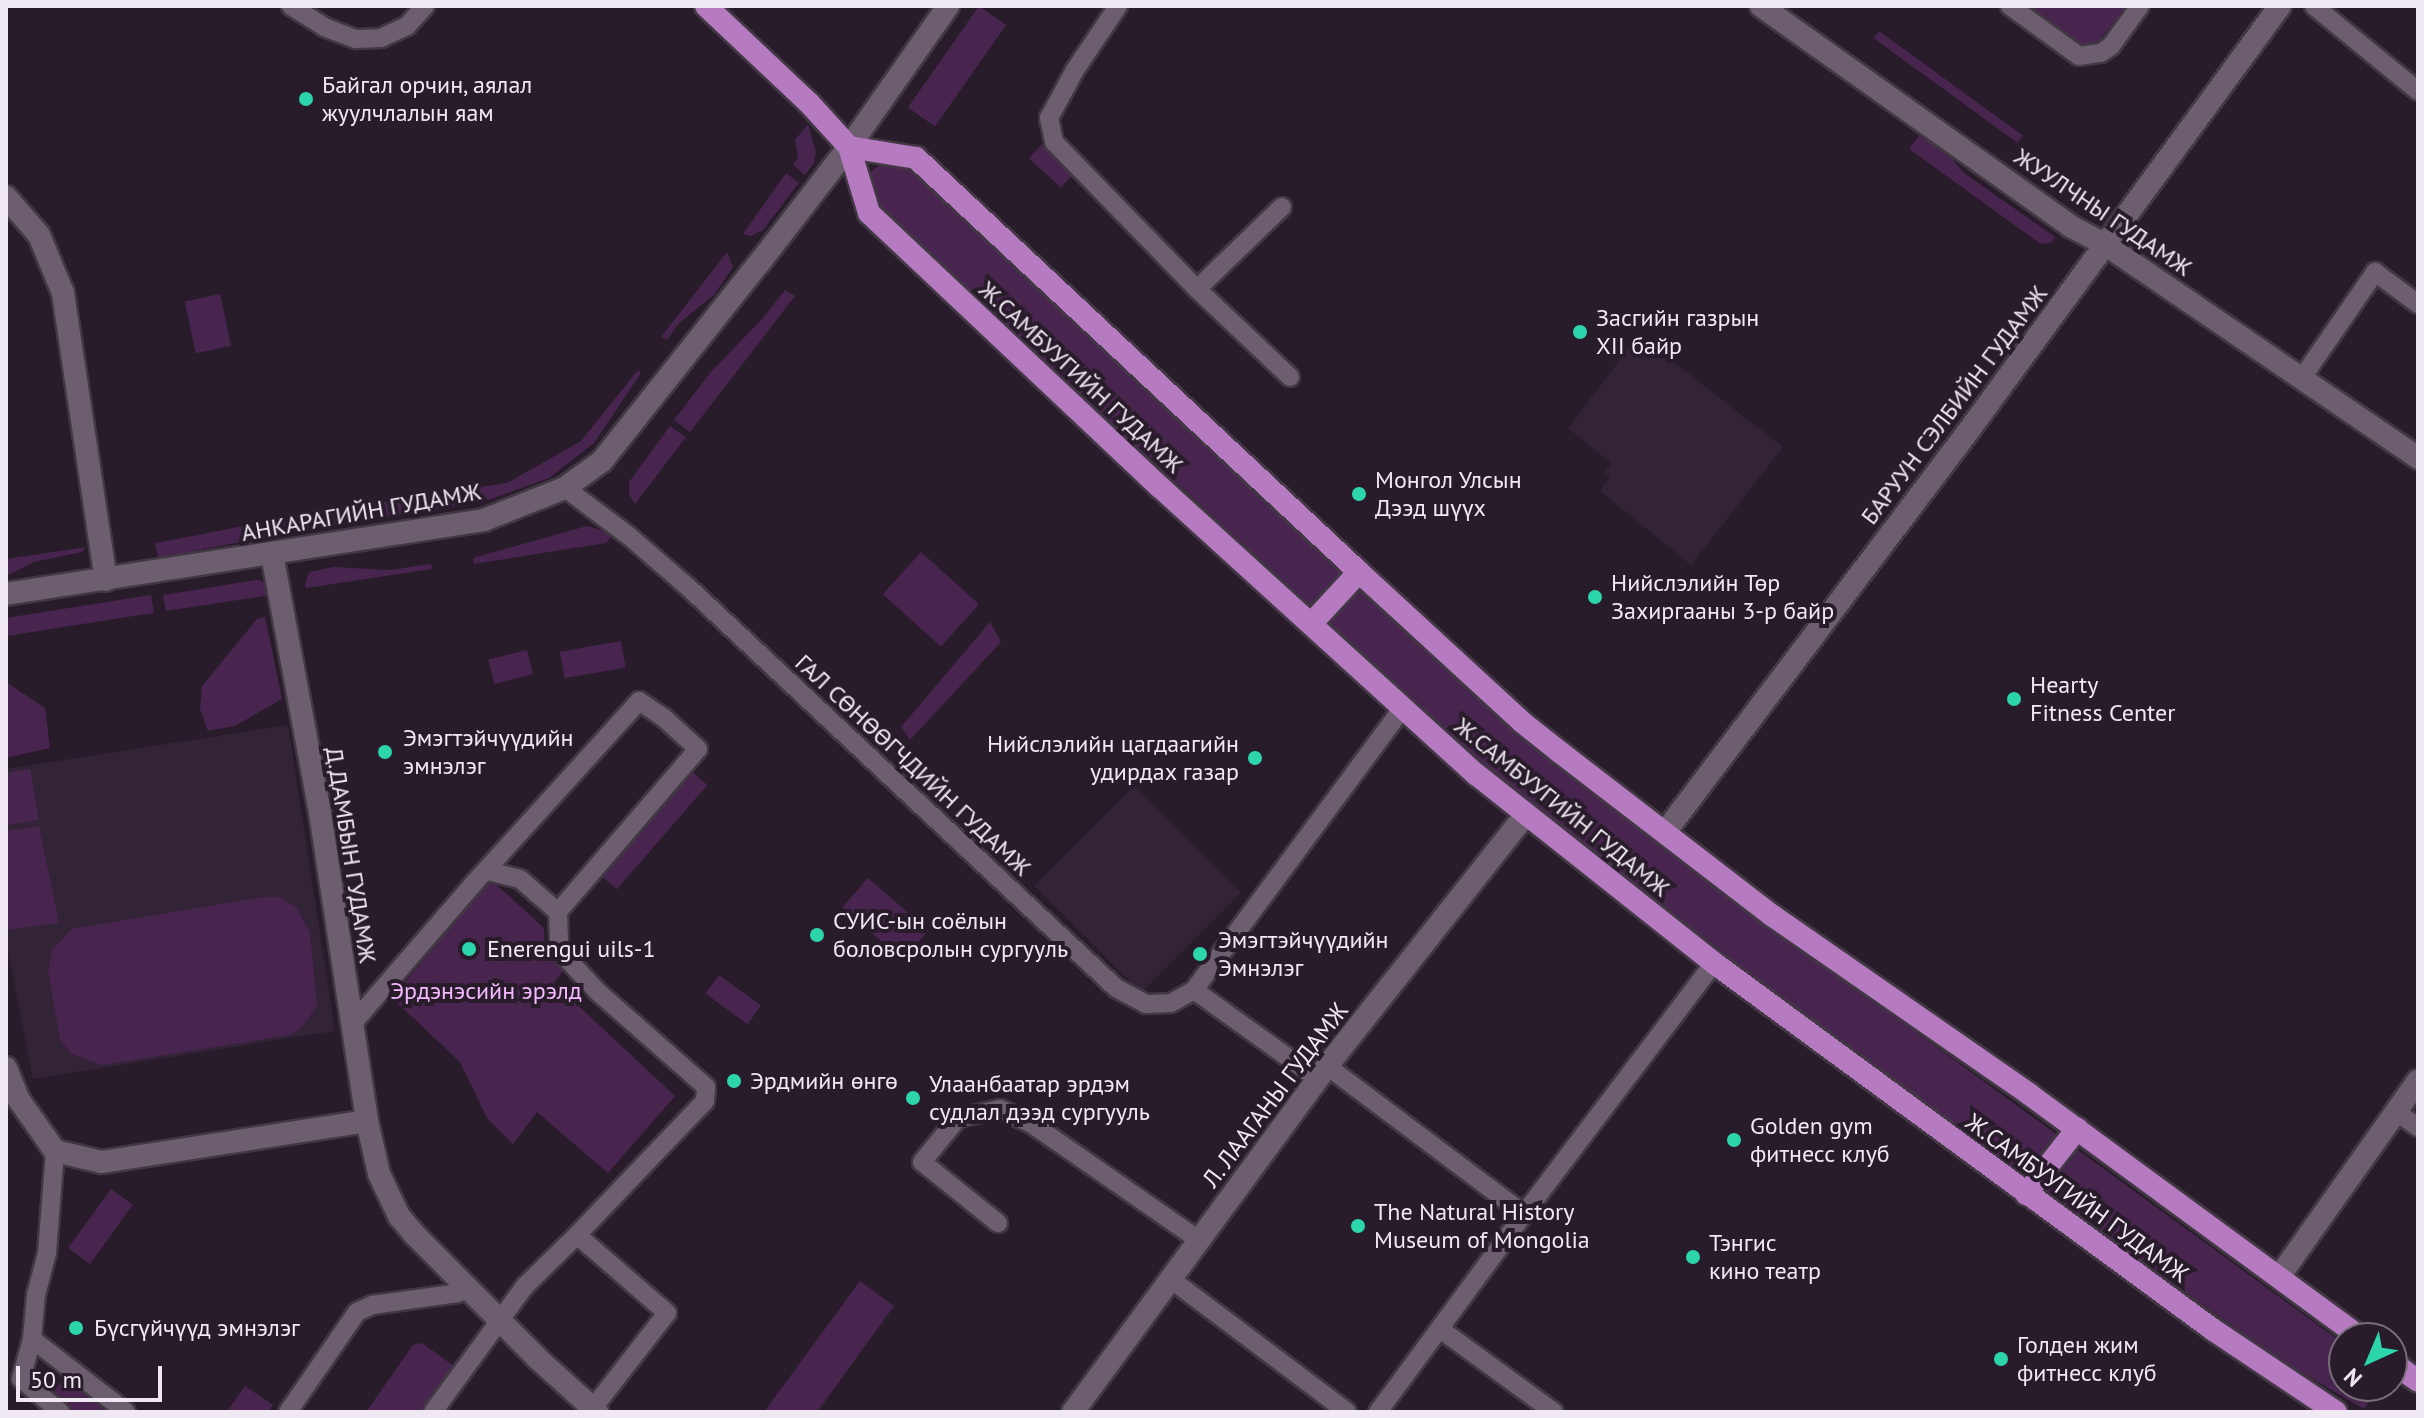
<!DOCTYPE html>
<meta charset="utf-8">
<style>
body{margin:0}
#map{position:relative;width:2424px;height:1418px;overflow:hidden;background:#281c2a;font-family:"PT Sans",sans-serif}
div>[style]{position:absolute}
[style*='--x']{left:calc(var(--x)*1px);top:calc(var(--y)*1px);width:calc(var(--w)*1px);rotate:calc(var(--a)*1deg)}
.built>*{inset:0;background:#332336;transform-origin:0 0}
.green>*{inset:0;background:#48254f;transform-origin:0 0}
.roads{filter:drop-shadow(2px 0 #413843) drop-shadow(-2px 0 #413843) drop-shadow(0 2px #413843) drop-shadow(0 -2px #413843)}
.minor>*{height:18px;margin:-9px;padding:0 9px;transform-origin:9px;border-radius:9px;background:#6c5e6e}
.tertiary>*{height:22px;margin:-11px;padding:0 11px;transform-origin:11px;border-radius:11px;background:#6c5e6e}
.secondary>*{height:22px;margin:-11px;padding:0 11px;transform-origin:11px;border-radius:11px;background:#6c5e6e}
.primary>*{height:22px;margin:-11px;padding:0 11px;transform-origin:11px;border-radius:11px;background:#b57ac0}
.dots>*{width:22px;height:22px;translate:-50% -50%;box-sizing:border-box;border:4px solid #281c2a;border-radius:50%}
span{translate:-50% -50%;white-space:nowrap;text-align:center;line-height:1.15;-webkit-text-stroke:8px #281c2a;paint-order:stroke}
.poi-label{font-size:24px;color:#f0e8f2}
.left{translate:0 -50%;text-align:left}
.right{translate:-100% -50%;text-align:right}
.street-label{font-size:24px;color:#f0e8f2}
.park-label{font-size:24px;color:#f4b9ff}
.frame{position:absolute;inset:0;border:8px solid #f0e8f2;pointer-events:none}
.north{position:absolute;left:2328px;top:1322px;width:80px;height:80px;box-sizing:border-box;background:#281c2a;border:2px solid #786e7a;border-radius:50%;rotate:224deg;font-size:22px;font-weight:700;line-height:32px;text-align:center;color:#f0e8f2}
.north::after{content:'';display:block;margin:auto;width:28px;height:36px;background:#2cd5ab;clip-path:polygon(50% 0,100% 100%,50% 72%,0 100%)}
.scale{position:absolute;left:16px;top:1366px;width:146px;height:36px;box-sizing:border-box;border:4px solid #f0e8f2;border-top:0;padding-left:10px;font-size:24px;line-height:28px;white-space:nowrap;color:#f0e8f2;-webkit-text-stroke:6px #281c2a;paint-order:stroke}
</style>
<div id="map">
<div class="built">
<i style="clip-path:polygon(1639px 335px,1783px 447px,1691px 565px,1600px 491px,1610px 477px,1604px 473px,1611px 463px,1568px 428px)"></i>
<i style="clip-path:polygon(288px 725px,335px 1031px,33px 1079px,6px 941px,6px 769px)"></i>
<i style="left:1134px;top:786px;width:151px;height:141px;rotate:45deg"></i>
</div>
<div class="green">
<i style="left:979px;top:6px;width:33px;height:124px;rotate:35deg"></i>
<i style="clip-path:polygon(2029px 6px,2126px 6px,2090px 53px)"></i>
<i style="left:1879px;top:31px;width:178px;height:9px;rotate:36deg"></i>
<i style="clip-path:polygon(808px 124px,816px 152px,814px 163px,805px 175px,793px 165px,798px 158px,795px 140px)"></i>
<i style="clip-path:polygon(1920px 134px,1950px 156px,1964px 173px,2055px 237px,2051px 243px,2041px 244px,1909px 149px)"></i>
<i style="left:1043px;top:143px;width:43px;height:21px;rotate:42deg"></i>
<i style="clip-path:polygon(883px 162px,909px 168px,1329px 560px,1522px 735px,1683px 862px,2344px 1344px,2344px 1386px,2381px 1386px,2364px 1409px,2275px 1357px,1768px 989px,1492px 772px,876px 208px,867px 175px)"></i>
<i style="clip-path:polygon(786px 173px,799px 183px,763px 230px,751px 236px,743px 234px)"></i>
<i style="clip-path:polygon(727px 252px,733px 267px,714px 295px,679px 323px,667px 340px,661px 337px)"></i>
<i style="clip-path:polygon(785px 290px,795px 296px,690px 432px,674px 420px,710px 373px,763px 318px)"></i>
<i style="left:220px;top:294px;width:53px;height:36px;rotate:78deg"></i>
<i style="clip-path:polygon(638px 370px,641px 373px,594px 443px,549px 478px,486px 501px,334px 525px,332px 510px,507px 483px,581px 441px)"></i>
<i style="clip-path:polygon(670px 426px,686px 437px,635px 504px,629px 494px,629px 482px)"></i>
<i style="left:326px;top:510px;width:15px;height:174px;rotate:79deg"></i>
<i style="clip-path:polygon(587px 526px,613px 534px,606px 543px,474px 564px,473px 558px)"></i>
<i style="clip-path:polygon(86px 547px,82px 552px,34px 562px,6px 576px,6px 559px)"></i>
<i style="left:921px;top:552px;width:78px;height:57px;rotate:42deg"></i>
<i style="clip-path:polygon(431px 564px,432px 569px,306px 588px,305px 584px,309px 572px,334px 567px,389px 570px)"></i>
<i style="clip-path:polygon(256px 580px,268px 583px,277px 594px,166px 611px,163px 595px)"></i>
<i style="left:151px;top:595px;width:18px;height:147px;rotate:81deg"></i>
<i style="clip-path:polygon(265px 617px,282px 699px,235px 726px,208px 731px,200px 709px,202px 686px,257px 619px)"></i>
<i style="clip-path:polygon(990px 622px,1001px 642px,910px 740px,901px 727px)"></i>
<i style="left:621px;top:641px;width:27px;height:62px;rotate:80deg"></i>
<i style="left:527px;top:650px;width:25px;height:40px;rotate:76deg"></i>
<i style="clip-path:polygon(6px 682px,45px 708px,50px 748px,6px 758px)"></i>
<i style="clip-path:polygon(30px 769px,39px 820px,6px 825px,6px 773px)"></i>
<i style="left:690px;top:770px;width:23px;height:138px;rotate:41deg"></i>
<i style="clip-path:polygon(39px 826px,59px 923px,7px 930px,6px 831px)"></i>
<i style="left:868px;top:878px;width:80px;height:39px;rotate:41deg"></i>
<i style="clip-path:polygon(490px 879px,544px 928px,545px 952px,564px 969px,554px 983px,675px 1096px,608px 1173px,537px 1112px,513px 1144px,487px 1118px,460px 1062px,392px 998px)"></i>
<i style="clip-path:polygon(264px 897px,280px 897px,297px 908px,310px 933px,317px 1006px,303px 1026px,290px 1035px,102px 1065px,72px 1054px,60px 1040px,48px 970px,52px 950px,72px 929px)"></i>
<i style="left:719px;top:975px;width:52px;height:23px;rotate:36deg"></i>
<i style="left:111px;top:1189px;width:27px;height:73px;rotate:36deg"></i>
<i style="clip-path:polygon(860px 1281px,894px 1306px,817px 1412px,764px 1412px)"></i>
<i style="clip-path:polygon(422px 1343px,454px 1366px,422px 1412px,366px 1412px,413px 1345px)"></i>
<i style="clip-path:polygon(64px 1378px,108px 1412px,65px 1412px,48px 1399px)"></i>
<i style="clip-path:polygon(245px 1386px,273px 1405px,268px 1412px,228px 1410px)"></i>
</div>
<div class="roads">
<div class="minor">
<i style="--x:291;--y:6;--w:39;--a:32"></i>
<i style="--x:324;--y:27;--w:34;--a:21"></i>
<i style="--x:356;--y:39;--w:25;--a:-2"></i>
<i style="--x:381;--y:38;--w:29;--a:-25"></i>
<i style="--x:407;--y:26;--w:27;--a:-48"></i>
<i style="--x:1118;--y:6;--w:77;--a:123.9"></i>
<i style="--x:1075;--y:70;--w:55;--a:118.4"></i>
<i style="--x:1049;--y:118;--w:25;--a:78"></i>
<i style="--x:1054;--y:142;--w:205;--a:45.8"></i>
<i style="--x:1197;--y:289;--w:118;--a:-44"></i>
<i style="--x:2010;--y:6;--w:85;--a:35.9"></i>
<i style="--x:2079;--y:56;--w:22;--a:-8"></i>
<i style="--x:2101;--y:53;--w:12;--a:-35"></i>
<i style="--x:2111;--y:46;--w:49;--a:-54.1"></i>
<i style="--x:2314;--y:6;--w:134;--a:39.3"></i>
<i style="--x:1197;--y:289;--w:128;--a:43.4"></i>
<i style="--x:2302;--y:378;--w:129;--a:-55.4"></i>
<i style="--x:2375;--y:272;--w:54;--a:36.7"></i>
<i style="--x:565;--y:488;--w:80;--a:36.9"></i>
<i style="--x:629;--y:536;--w:79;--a:40.9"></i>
<i style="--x:689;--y:588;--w:585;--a:43.13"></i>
<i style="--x:1116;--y:988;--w:34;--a:28"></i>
<i style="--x:1146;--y:1004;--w:25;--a:-2"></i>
<i style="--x:1171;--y:1003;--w:26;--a:-29"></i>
<i style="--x:1194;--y:990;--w:153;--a:35.7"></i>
<i style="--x:558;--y:912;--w:38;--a:88"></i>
<i style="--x:559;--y:950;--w:57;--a:47.1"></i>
<i style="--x:598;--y:992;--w:144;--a:41.3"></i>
<i style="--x:706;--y:1087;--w:14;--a:94"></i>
<i style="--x:705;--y:1101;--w:185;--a:133.7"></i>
<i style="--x:577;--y:1235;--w:119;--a:40.9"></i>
<i style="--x:667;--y:1313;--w:120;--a:127.9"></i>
<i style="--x:1194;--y:990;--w:351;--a:-53.5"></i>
<i style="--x:352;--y:1024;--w:189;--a:-49.1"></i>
<i style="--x:476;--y:881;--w:243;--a:-47.8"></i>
<i style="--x:639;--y:701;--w:29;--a:34"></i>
<i style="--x:663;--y:717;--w:47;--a:42.4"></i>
<i style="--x:698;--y:749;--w:215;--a:130.7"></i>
<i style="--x:558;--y:912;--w:50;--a:-139"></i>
<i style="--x:520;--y:879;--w:34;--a:-166"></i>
<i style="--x:1327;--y:1066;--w:246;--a:36.9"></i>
<i style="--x:1524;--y:1214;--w:315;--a:-52.9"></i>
<i style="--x:2395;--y:1111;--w:28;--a:35"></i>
<i style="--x:55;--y:1151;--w:102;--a:94.5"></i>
<i style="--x:47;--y:1253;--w:43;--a:104.7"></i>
<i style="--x:36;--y:1295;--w:44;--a:95.2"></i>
<i style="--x:32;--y:1339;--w:119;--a:37.8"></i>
<i style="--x:998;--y:1223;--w:97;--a:-141.2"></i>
<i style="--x:922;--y:1162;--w:57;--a:-50.7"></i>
<i style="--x:958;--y:1118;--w:43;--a:-12.1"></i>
<i style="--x:1000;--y:1109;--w:35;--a:25"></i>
<i style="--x:1032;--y:1124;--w:203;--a:34.8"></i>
<i style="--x:1172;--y:1280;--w:219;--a:37"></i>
<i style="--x:1440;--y:1329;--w:141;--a:36.1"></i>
<i style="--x:32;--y:1339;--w:41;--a:105.4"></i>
<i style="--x:21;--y:1379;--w:51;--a:40.2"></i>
<i style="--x:288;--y:1412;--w:121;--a:-55.4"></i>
<i style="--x:357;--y:1312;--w:17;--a:-25"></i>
<i style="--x:372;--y:1305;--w:87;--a:-7.9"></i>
<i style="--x:458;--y:1293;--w:10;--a:-29"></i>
<i style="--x:433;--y:1412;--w:156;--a:-53.9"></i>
<i style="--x:525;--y:1286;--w:73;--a:-44.4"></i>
<i style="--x:1378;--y:1412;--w:246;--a:-53.6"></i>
</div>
<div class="tertiary">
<i style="--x:6;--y:197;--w:50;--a:49"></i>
<i style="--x:39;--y:235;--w:63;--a:67.5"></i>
<i style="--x:63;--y:293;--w:290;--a:81.5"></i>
<i style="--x:272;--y:554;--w:263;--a:79.5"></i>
<i style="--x:320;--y:813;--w:312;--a:81.3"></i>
<i style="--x:367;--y:1121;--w:54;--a:77.2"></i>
<i style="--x:379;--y:1174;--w:47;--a:64.5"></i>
<i style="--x:399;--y:1216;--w:25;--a:50"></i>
<i style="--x:415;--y:1235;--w:173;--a:45.2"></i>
<i style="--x:537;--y:1358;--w:81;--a:42"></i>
<i style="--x:6;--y:1068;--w:35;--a:68"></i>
<i style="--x:19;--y:1100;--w:62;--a:54.8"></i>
<i style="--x:55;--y:1151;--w:48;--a:13.2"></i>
<i style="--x:102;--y:1162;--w:268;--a:-8.8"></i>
</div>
<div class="secondary">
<i style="--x:1761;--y:6;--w:379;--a:35.4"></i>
<i style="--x:2070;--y:226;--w:41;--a:27.8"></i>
<i style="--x:2106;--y:245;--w:378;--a:34.3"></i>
<i style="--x:6;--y:594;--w:484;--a:-8.8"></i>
<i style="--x:484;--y:520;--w:87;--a:-21.6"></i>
<i style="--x:565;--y:488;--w:46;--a:-36.1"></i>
<i style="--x:602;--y:461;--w:254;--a:-51.6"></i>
<i style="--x:760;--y:262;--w:145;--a:-52.3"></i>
<i style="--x:849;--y:147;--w:172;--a:-54.9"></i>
<i style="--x:1666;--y:831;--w:499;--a:-52.9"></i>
<i style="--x:1967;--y:433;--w:529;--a:-53.76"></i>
<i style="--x:2279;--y:1277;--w:240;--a:-54.7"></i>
<i style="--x:1073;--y:1412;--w:429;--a:-53.7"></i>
<i style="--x:1327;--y:1066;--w:321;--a:-51.7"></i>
</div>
<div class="primary">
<i style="--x:706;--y:6;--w:141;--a:43.3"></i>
<i style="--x:809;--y:103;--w:59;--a:47.7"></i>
<i style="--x:849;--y:147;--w:69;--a:73.1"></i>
<i style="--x:869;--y:213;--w:400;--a:43.3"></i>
<i style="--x:1160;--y:487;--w:428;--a:42.3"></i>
<i style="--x:1477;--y:775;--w:303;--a:38.4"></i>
<i style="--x:1714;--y:963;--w:618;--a:36.31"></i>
<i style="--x:2212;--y:1329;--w:149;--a:33.8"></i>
<i style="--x:849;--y:147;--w:68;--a:9.3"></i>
<i style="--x:916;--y:158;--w:606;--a:43.06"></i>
<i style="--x:1359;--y:572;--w:222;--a:42.6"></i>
<i style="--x:1522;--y:722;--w:50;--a:38.5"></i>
<i style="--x:1561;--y:753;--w:267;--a:37.6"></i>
<i style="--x:1773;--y:916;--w:312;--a:34.8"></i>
<i style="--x:2029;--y:1094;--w:412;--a:36.3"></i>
<i style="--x:1311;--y:624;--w:71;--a:-47.3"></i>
<i style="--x:2026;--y:1194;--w:83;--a:-51.9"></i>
<i style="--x:2392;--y:1362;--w:32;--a:36"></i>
</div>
</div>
<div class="dots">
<i style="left:306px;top:99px;background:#2cd5ab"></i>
<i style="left:1580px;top:332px;background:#2cd5ab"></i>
<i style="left:1359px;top:494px;background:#2cd5ab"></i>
<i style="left:1595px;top:597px;background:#2cd5ab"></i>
<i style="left:2014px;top:699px;background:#2cd5ab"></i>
<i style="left:385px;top:752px;background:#2cd5ab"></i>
<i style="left:1255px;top:758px;background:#2cd5ab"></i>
<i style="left:817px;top:935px;background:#2cd5ab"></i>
<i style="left:469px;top:949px;background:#2cd5ab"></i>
<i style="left:1200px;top:954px;background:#2cd5ab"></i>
<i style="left:734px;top:1081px;background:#2cd5ab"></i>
<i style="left:913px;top:1098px;background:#2cd5ab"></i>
<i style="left:1734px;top:1140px;background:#2cd5ab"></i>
<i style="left:1358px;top:1226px;background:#2cd5ab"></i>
<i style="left:1693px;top:1257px;background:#2cd5ab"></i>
<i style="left:76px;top:1328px;background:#2cd5ab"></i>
<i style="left:2001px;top:1359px;background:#2cd5ab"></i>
</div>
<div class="poi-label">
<span class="left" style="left:322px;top:99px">Байгал орчин, аялал<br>жуулчлалын яам</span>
<span class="left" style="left:1596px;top:332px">Засгийн газрын<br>XII байр</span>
<span class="left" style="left:1375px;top:494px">Монгол Улсын<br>Дээд шүүх</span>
<span class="left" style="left:1611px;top:597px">Нийслэлийн Төр<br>Захиргааны 3-р байр</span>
<span class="left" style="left:2030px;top:699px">Hearty<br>Fitness Center</span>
<span class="left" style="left:403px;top:752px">Эмэгтэйчүүдийн<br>эмнэлэг</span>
<span class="right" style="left:1239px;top:758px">Нийслэлийн цагдаагийн<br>удирдах газар</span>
<span class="left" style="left:833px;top:935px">СУИС-ын соёлын<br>боловсролын сургууль</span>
<span class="left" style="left:1218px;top:954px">Эмэгтэйчүүдийн<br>Эмнэлэг</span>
<span class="left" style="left:487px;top:949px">Enerengui uils-1</span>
<span class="left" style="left:750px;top:1081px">Эрдмийн өнгө</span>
<span class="left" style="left:929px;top:1098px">Улаанбаатар эрдэм<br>судлал дээд сургууль</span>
<span class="left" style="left:1750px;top:1140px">Golden gym<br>фитнесс клуб</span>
<span class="left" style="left:1374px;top:1226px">The Natural History<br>Museum of Mongolia</span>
<span class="left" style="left:1709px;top:1257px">Тэнгис<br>кино театр</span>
<span class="left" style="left:94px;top:1328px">Бүсгүйчүүд эмнэлэг</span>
<span class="left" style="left:2017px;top:1359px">Голден жим<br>фитнесс клуб</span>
</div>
<div class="street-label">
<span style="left:2103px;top:212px;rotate:34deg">ЖУУЛЧНЫ ГУДАМЖ</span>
<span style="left:1081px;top:377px;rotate:43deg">Ж.САМБУУГИЙН ГУДАМЖ</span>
<span style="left:1954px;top:405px;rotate:-53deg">БАРУУН СЭЛБИЙН ГУДАМЖ</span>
<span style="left:361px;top:512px;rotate:-10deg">АНКАРАГИЙН ГУДАМЖ</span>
<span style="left:913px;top:765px;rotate:43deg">ГАЛ СӨНӨӨГЧДИЙН ГУДАМЖ</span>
<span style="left:1562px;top:807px;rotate:39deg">Ж.САМБУУГИЙН ГУДАМЖ</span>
<span style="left:351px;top:855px;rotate:81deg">Д.ДАМБЫН ГУДАМЖ</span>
<span style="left:1275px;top:1095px;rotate:-53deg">Л. ЛААГАНЫ ГУДАМЖ</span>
<span style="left:2077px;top:1198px;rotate:36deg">Ж.САМБУУГИЙН ГУДАМЖ</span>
</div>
<div class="park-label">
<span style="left:486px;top:991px">Эрдэнэсийн эрэлд</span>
</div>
<div class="frame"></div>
<div class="north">N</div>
<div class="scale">50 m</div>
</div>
